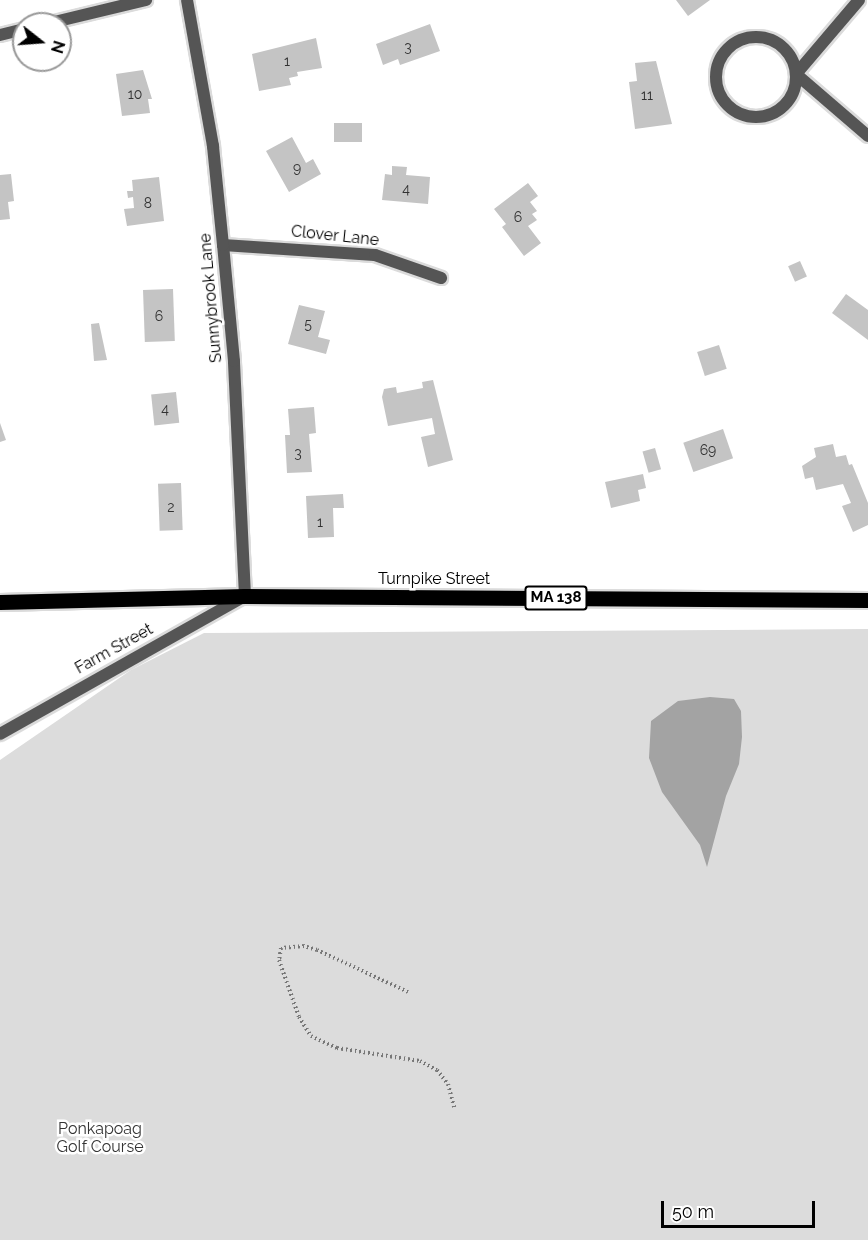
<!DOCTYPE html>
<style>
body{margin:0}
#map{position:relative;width:868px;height:1240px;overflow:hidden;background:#fff;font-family:Raleway,sans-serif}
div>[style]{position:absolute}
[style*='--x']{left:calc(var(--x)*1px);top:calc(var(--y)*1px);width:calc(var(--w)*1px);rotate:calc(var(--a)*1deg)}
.green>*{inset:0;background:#dcdcdc}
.water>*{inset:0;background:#a3a3a3}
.building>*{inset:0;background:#c4c4c4;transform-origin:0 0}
.path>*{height:4px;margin-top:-2px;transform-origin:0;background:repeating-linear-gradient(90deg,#777 0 1.5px,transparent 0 4.5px)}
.roads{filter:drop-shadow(2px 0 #dbdbdb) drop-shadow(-2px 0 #dbdbdb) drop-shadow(0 2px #dbdbdb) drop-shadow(0 -2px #dbdbdb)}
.street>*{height:12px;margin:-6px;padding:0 6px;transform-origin:6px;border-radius:6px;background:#555}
.street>.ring{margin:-6px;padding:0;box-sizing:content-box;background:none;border:12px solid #555;border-radius:50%}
.primary>*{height:15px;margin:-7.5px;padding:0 7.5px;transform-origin:7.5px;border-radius:7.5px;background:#000}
span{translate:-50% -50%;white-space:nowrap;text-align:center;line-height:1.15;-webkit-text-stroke:5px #fff;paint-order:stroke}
.number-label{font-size:14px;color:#313131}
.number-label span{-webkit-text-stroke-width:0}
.shield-label span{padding:2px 4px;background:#fff;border:2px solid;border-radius:4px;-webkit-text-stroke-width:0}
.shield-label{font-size:15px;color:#000;font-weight:700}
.street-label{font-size:16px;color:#000}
.park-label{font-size:16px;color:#333}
.north{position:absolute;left:12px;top:12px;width:60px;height:60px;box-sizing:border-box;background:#fff;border:2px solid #999;border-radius:50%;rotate:107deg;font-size:16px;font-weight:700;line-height:24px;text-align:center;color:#000}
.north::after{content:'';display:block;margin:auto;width:21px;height:27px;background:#000;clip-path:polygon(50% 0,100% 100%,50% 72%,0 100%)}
.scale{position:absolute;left:661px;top:1201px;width:154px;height:27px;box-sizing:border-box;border:3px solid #000;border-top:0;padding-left:8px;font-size:18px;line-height:21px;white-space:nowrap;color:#000;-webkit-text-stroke:4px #fff;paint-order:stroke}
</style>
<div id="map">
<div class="green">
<i style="clip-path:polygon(868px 629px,868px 1240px,0 1240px,0 760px,131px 670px,204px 633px)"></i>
</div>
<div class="water">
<i style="clip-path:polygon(710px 697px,734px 699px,741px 711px,742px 737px,739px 764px,726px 796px,707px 867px,700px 845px,662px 792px,649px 758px,651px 721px,678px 701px)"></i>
</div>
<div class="building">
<i style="clip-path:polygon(676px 0,710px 0,688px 16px)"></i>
<i style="clip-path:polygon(430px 24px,440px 51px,400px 65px,398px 59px,383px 65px,376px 44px)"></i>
<i style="clip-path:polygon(316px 38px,322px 68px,297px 72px,298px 76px,289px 78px,291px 85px,259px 91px,252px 54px)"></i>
<i style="clip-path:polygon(656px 61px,672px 124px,635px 129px,629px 82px,637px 81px,635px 63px)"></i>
<i style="clip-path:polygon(143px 70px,152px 99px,148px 99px,150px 113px,122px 116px,116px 74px)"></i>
<i style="left:334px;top:123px;width:28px;height:19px"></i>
<i style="clip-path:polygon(292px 137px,306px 163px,313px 159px,321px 174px,289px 192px,266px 151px)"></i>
<i style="clip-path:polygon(392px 166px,407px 167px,406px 175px,430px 177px,428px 204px,382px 200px,385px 174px,392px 175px)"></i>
<i style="clip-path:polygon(11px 174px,14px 201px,8px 202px,10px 219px,0 220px,0 175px)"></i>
<i style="clip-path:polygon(159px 177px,164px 221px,127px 226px,124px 209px,134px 208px,133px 197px,128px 198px,127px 191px,133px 191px,132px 180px)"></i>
<i style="clip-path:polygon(528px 183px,538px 196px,530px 202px,537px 211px,532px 214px,537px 220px,528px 226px,541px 243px,524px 256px,502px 227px,506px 224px,494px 209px)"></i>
<i style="left:800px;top:261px;width:17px;height:13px;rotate:66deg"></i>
<i style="left:173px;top:289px;width:52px;height:30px;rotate:88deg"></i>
<i style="clip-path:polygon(846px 294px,868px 310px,868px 340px,832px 313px)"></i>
<i style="clip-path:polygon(299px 305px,325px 311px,318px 337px,330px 340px,326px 354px,288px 344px)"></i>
<i style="clip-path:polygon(99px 323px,107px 360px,94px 361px,91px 324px)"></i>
<i style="left:719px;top:345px;width:25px;height:23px;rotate:72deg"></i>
<i style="clip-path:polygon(433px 380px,453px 460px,428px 467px,421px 437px,435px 434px,432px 418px,388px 426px,382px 397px,384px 389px,396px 387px,397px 393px,423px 388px,422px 382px)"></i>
<i style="left:176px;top:392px;width:31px;height:25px;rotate:84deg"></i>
<i style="clip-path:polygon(314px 407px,316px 433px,309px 434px,312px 472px,287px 473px,285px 435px,290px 435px,288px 409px)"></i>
<i style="clip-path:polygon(0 423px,6px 440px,0 442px)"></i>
<i style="left:723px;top:429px;width:31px;height:42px;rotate:71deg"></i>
<i style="clip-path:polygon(833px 444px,836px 457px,846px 455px,849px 465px,852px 464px,868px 503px,868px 525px,853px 532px,842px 506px,851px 503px,843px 484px,816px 490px,813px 477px,805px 479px,802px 466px,816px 457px,814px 448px)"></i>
<i style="left:655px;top:448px;width:22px;height:13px;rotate:74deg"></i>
<i style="clip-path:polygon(643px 474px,646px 488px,638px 490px,640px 501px,611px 508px,605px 482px)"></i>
<i style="left:181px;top:483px;width:47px;height:23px;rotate:88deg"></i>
<i style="clip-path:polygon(343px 494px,344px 508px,333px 508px,334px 537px,308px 538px,306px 496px)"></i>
</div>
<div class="path">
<i style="--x:408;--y:992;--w:100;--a:-155.2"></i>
<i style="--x:317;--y:950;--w:14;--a:-163"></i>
<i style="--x:304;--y:946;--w:23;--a:175"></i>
<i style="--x:281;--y:948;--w:12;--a:99"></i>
<i style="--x:279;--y:960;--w:60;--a:70.7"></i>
<i style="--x:299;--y:1017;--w:22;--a:58"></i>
<i style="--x:311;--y:1036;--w:29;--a:25"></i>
<i style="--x:337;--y:1048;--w:84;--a:8.9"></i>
<i style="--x:420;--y:1061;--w:19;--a:28"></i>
<i style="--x:437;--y:1070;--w:18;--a:52"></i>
<i style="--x:448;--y:1084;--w:24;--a:75"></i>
</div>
<div class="roads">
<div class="street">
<i style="--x:859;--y:0;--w:97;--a:130.4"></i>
<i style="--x:796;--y:74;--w:95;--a:40.7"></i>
<i style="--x:46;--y:24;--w:103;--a:-13.5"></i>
<i style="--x:0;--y:35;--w:25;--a:-14"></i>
<i class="ring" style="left:716px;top:37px;width:68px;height:68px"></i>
<i style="--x:223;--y:245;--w:152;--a:3.8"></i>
<i style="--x:375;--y:255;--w:70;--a:19.2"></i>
<i style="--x:0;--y:734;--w:281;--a:-29.4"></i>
<i style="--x:245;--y:596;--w:235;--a:-92.7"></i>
<i style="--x:234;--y:361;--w:117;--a:-95.4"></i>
<i style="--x:223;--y:245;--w:100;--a:-95.8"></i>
<i style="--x:213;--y:146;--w:148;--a:-100.1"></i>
</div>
<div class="primary">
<i style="--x:0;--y:602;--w:245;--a:-1.4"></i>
<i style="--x:245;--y:596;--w:623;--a:0.37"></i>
</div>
</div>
<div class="number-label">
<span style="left:408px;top:47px">3</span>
<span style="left:287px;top:61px">1</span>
<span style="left:135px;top:94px">10</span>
<span style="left:647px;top:95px">11</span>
<span style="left:297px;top:168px">9</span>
<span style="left:406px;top:189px">4</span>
<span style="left:148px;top:203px">8</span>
<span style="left:518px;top:217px">6</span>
<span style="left:159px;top:316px">6</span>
<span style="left:308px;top:324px">5</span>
<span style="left:165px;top:409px">4</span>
<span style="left:708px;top:450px">69</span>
<span style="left:298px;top:453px">3</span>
<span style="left:171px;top:507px">2</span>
<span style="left:320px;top:522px">1</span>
</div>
<div class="shield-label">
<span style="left:556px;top:598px">MA 138</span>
</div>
<div class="street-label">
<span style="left:335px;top:236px;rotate:6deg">Clover Lane</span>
<span style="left:211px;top:298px;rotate:-95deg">Sunnybrook Lane</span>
<span style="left:434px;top:579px">Turnpike Street</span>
<span style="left:114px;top:649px;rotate:-29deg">Farm Street</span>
</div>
<div class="park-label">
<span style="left:100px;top:1138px">Ponkapoag<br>Golf Course</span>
</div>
<div class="north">N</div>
<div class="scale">50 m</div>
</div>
